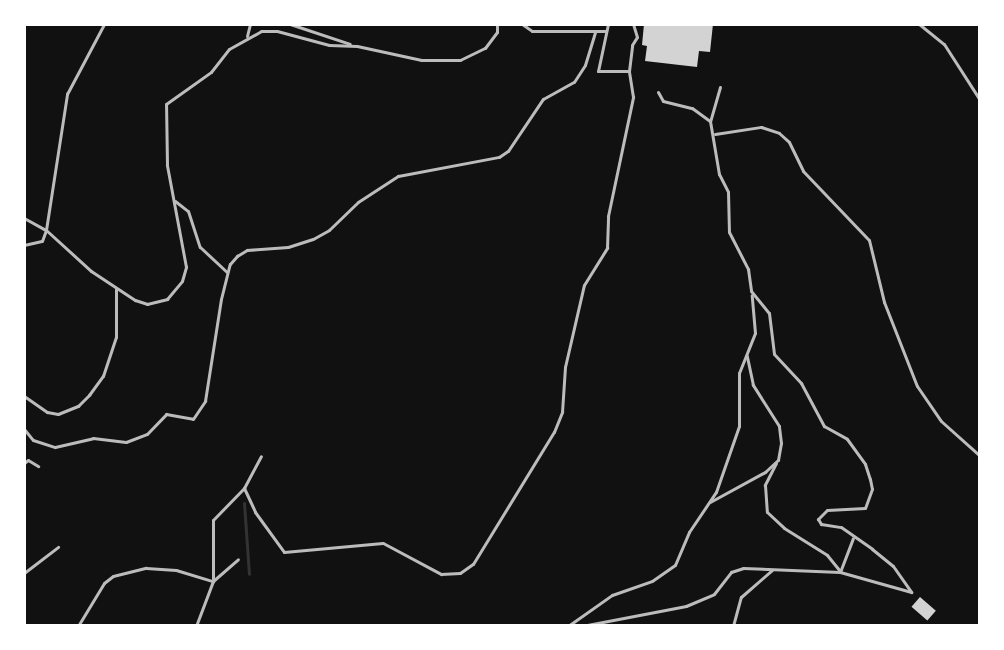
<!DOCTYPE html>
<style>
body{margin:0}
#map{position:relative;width:1004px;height:650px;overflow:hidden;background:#111;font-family:"Asap Condensed",sans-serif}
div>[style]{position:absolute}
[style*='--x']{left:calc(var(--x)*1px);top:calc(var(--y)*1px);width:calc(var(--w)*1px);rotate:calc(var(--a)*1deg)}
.stream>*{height:3px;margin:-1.5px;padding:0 1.5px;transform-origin:1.5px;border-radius:1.5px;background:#333}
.building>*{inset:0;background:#d3d3d3;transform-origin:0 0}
.service>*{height:3px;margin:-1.5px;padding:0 1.5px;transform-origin:1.5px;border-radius:1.5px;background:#bcbcbc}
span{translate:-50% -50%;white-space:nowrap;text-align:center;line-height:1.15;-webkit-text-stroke:7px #fff;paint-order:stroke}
.frame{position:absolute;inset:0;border:26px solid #fff;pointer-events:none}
</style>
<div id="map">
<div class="stream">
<i style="--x:244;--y:503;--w:71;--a:86"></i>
</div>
<div class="building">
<i style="clip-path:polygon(644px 24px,713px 24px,710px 52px,699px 51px,697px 67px,645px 61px,647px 46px,642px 45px)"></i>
<i style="left:920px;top:597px;width:21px;height:13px;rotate:41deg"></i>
</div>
<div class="service">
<i style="--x:290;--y:24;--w:63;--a:18.4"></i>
<i style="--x:522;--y:24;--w:12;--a:35"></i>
<i style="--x:532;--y:31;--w:74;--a:0"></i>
<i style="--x:608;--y:24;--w:48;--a:102"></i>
<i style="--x:598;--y:71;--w:31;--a:0"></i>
<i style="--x:919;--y:24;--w:32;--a:39"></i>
<i style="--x:944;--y:44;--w:67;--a:57.3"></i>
<i style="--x:247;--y:36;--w:12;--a:-76"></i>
<i style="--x:357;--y:46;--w:66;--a:12.3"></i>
<i style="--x:421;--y:60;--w:39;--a:0"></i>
<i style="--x:460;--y:60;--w:28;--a:-26"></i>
<i style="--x:485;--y:48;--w:20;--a:-53"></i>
<i style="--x:497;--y:32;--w:8;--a:-90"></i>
<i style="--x:720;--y:87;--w:35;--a:106"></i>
<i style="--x:710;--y:121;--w:54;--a:80.4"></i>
<i style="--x:719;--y:174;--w:20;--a:63"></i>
<i style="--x:728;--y:192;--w:40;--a:88.6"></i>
<i style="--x:729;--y:232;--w:42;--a:62.8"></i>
<i style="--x:748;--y:269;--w:22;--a:82"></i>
<i style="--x:751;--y:291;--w:28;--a:51"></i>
<i style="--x:769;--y:313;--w:41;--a:83"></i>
<i style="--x:774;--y:354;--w:40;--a:47"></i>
<i style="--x:801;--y:383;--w:49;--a:61.9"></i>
<i style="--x:824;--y:426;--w:26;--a:29"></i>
<i style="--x:847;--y:439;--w:31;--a:54"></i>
<i style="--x:865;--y:464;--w:16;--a:72"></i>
<i style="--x:870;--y:479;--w:10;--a:79"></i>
<i style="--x:872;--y:489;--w:20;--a:110"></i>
<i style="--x:865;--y:508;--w:38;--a:177"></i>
<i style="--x:827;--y:510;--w:13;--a:135"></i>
<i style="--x:818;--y:519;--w:6;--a:59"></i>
<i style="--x:821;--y:524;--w:20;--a:9"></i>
<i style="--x:841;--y:527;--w:38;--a:35"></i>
<i style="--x:872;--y:549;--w:27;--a:39"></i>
<i style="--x:893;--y:566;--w:32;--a:55"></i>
<i style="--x:658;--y:92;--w:10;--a:61"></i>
<i style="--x:663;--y:101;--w:30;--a:14"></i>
<i style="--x:692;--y:108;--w:22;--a:36"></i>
<i style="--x:715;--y:134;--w:47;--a:-8.7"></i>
<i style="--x:761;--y:127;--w:19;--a:18"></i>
<i style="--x:779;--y:133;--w:13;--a:42"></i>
<i style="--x:789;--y:142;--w:32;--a:64"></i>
<i style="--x:803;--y:171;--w:95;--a:46.3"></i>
<i style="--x:869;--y:240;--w:64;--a:76.4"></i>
<i style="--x:884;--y:302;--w:90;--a:68.6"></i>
<i style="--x:917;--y:386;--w:42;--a:55.6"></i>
<i style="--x:941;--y:421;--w:52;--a:41.9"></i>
<i style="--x:175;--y:201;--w:16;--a:38"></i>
<i style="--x:188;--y:211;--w:38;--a:72"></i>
<i style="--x:200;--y:247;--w:37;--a:43"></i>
<i style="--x:24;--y:218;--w:25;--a:29"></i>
<i style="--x:46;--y:230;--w:61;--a:42.3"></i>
<i style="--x:91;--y:271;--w:53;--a:33.4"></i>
<i style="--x:135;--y:300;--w:13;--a:18"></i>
<i style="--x:147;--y:304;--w:21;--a:-14"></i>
<i style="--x:167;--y:299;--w:23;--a:-50"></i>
<i style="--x:182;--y:281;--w:15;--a:-74"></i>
<i style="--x:186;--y:267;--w:104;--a:-100.6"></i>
<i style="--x:167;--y:165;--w:61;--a:-90.9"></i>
<i style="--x:166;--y:104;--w:55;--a:-35.4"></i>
<i style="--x:211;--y:72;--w:29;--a:-52"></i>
<i style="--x:229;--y:49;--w:37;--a:-29"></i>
<i style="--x:261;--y:31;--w:16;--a:0"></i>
<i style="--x:277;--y:31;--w:54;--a:15.1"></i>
<i style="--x:329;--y:45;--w:28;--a:2"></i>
<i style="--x:24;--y:245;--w:18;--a:-13"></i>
<i style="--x:42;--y:241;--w:12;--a:-70"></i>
<i style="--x:46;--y:230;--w:138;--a:-81.2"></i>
<i style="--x:67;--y:94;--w:79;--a:-62.1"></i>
<i style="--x:24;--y:396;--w:28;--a:35"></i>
<i style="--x:47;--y:412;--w:11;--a:10"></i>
<i style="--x:58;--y:414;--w:22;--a:-22"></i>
<i style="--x:78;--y:406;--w:16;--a:-45"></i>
<i style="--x:89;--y:395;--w:24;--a:-54"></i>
<i style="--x:103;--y:376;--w:41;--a:-71.6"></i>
<i style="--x:116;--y:337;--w:48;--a:-90"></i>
<i style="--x:24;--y:429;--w:14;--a:51"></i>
<i style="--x:33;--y:440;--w:23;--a:18"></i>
<i style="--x:55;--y:447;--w:39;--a:-13"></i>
<i style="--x:93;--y:438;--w:33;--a:7"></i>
<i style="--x:126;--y:442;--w:22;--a:-21"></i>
<i style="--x:147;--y:434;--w:28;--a:-46"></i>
<i style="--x:166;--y:414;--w:27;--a:10"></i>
<i style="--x:193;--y:419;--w:22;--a:-56"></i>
<i style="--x:205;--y:401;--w:103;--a:-81.1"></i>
<i style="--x:221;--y:299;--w:36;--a:-76"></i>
<i style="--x:230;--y:264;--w:11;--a:-49"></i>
<i style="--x:237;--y:256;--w:12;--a:-31"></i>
<i style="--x:247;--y:250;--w:41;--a:-4.2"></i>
<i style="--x:288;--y:247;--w:26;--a:-18"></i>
<i style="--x:313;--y:239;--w:18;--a:-29"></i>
<i style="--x:329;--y:230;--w:40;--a:-44"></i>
<i style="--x:358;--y:202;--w:48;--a:-33"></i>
<i style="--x:398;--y:176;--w:103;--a:-10.7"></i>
<i style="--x:499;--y:157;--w:11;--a:-34"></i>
<i style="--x:508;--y:151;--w:63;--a:-56.1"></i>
<i style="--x:543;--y:99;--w:35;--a:-29"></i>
<i style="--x:574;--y:82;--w:20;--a:-57"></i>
<i style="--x:585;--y:65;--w:34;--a:-73"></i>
<i style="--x:24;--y:463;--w:5;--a:-37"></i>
<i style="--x:28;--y:460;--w:12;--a:31"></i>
<i style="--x:776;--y:463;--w:25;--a:117"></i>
<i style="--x:765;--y:485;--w:27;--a:86"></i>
<i style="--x:767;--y:512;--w:23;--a:43"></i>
<i style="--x:784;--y:528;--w:51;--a:32.1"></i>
<i style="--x:827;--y:555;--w:19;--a:51"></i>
<i style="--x:244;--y:488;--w:36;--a:-62"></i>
<i style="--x:710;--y:502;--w:63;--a:-28.6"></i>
<i style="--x:765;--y:472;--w:18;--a:-43"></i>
<i style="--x:778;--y:460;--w:17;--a:-80"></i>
<i style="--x:781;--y:443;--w:17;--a:-97"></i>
<i style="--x:779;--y:426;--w:49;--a:-122.4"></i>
<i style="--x:753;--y:385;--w:30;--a:-102"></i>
<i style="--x:840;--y:572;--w:36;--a:-69"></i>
<i style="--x:24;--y:573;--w:43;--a:-37.4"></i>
<i style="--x:78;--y:626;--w:50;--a:-58.8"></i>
<i style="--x:104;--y:583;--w:11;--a:-38"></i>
<i style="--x:113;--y:576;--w:34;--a:-14"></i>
<i style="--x:146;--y:568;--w:30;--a:4"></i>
<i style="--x:176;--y:570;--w:39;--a:17"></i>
<i style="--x:213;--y:581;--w:61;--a:-90"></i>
<i style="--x:213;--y:520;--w:45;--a:-45.9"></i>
<i style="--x:244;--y:488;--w:26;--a:65"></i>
<i style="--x:255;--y:512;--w:49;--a:54.1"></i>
<i style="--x:284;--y:552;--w:99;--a:-5.2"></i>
<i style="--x:383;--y:543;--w:66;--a:28.1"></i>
<i style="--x:441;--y:574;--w:19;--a:-3"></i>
<i style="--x:460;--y:573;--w:16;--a:-35"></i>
<i style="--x:473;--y:564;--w:155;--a:-58.5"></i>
<i style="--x:554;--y:432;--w:22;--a:-68"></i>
<i style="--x:562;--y:412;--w:45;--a:-86.2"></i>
<i style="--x:565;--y:367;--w:84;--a:-77"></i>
<i style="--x:584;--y:285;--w:44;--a:-58.1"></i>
<i style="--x:607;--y:248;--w:32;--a:-88"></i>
<i style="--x:608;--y:216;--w:122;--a:-78.1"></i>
<i style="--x:633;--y:97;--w:26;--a:-99"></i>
<i style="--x:629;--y:71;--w:26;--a:-83"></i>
<i style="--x:632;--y:45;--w:9;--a:-58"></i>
<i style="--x:637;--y:37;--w:14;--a:-107"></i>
<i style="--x:196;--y:626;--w:48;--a:-69.3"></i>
<i style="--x:213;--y:581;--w:33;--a:-41"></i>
<i style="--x:568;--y:626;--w:54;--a:-35.2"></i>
<i style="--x:612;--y:595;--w:42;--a:-19.3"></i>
<i style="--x:652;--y:581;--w:28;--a:-35"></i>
<i style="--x:675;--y:565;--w:36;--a:-67"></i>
<i style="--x:689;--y:532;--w:48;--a:-56"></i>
<i style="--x:716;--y:492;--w:70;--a:-70.8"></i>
<i style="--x:739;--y:426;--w:53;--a:-90"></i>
<i style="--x:739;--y:373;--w:43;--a:-68.2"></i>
<i style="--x:755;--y:333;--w:38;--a:-95"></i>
<i style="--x:582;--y:626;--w:106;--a:-10.9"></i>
<i style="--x:686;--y:606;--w:30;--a:-23"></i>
<i style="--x:714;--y:594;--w:28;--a:-52"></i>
<i style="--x:731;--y:572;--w:13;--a:-18"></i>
<i style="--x:743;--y:568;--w:97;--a:2.4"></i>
<i style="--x:840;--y:572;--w:74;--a:15.7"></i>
<i style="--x:733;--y:626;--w:30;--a:-75"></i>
<i style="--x:741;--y:597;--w:41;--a:-41.1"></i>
</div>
<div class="frame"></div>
</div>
